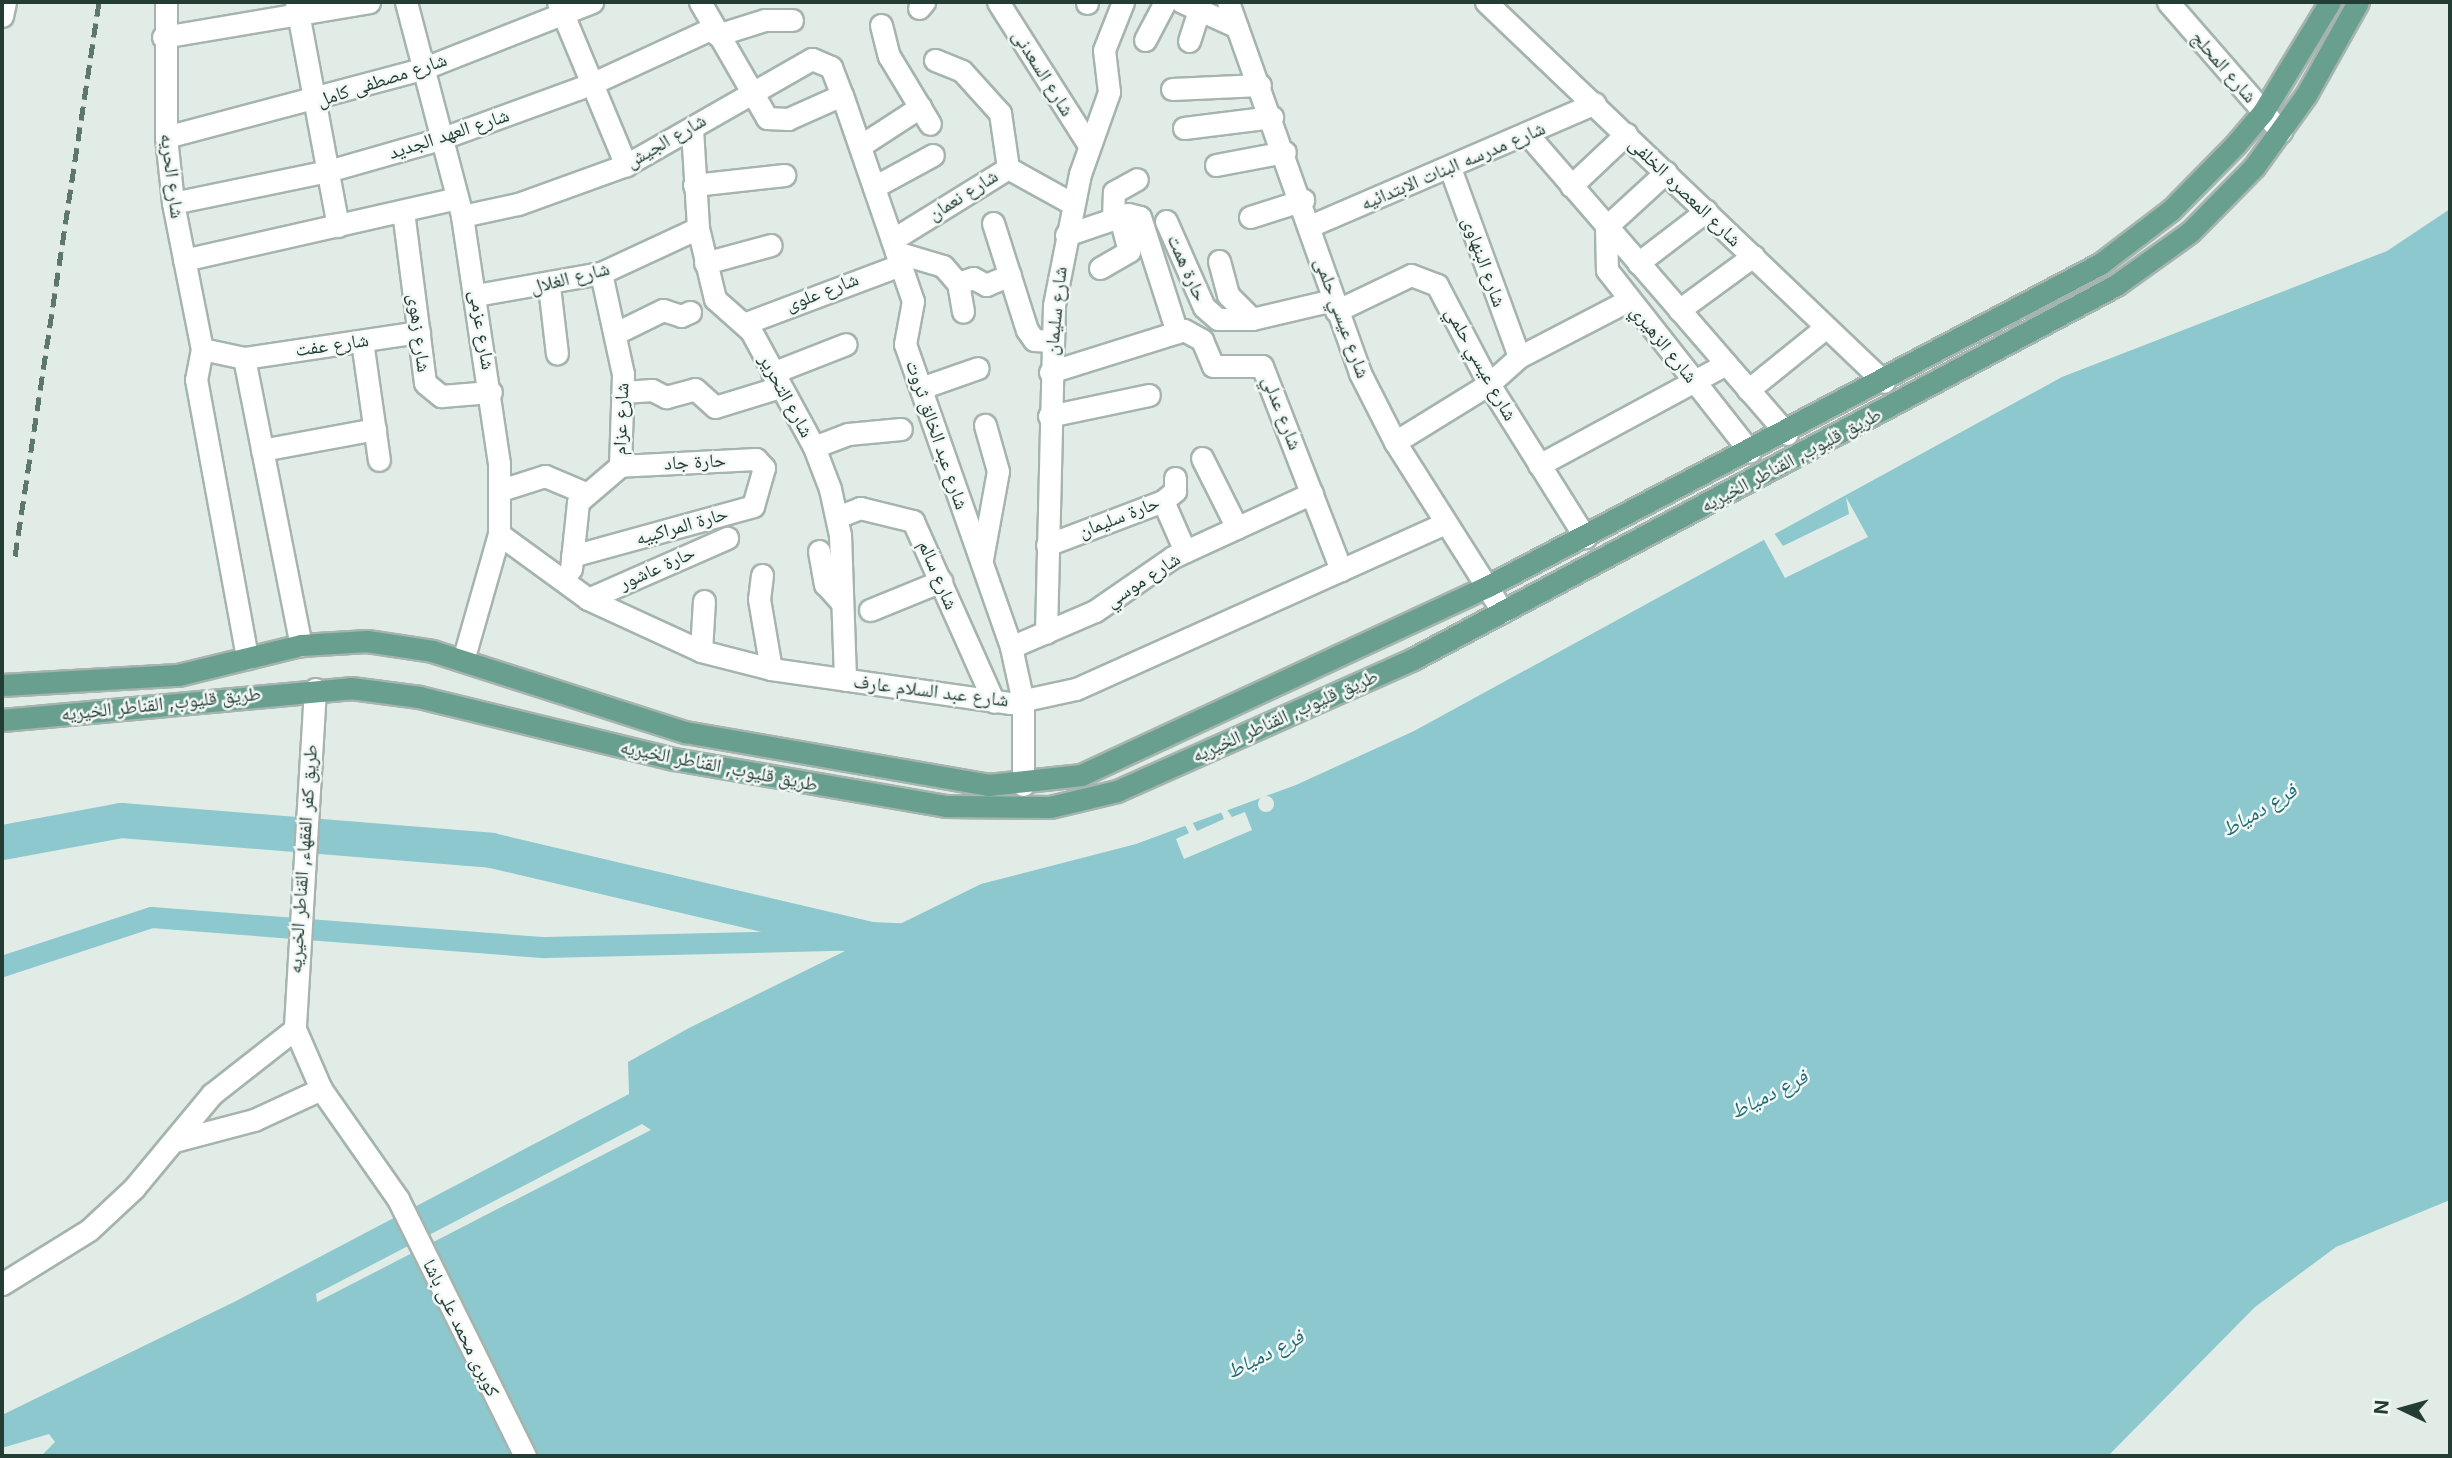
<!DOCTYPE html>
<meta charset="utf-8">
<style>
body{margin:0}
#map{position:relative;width:2452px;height:1458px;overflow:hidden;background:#e2ece7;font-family:Inter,"Noto Naskh Arabic",sans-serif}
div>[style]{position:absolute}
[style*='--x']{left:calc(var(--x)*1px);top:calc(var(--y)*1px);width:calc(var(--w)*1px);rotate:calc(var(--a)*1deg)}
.water>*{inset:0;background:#8cc8ce}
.pier>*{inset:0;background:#e2ece7}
.round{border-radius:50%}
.canal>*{height:21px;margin:-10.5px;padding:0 10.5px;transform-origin:10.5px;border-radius:10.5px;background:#8cc8ce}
.river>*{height:35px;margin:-17.5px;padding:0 17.5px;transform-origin:17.5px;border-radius:17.5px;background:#8cc8ce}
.roads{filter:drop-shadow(2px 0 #a5b4ae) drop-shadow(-2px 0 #a5b4ae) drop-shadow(0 2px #a5b4ae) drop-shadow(0 -2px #a5b4ae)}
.minor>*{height:21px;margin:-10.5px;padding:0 10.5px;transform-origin:10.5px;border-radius:10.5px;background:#fff}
.major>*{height:21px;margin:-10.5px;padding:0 10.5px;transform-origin:10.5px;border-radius:10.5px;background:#689f8e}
.rail>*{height:5px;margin-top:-2.5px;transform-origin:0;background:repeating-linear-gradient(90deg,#5d776f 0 14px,transparent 0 21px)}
span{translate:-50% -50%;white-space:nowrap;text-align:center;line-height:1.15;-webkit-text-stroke:5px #f2f8f5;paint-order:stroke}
.street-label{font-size:19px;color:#233c34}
.water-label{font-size:21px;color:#1f6c75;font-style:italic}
.frame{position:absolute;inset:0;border:4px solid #233c34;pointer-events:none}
.north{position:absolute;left:2368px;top:1374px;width:70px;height:70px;-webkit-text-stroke:5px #f2f8f5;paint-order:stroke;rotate:275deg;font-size:19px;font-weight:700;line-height:28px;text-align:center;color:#233c34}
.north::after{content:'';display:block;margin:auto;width:24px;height:32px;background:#233c34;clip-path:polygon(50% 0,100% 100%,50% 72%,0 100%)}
</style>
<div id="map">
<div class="water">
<i style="clip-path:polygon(evenodd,2450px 209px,2450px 1200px,2336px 1247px,2255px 1307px,2108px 1456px,41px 1456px,55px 1442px,49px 1434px,2px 1448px,2px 1415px,236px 1301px,629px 1094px,628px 1062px,689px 1028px,981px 884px,1136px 844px,1296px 785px,1414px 731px,2062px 377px,2387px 251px,2450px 209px,642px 1124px,651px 1130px,317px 1302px,316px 1294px,642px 1124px)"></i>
</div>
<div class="pier">
<i style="clip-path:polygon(1846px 497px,1868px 537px,1785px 578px,1763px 538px,1774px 533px,1783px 546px,1849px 514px)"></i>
<i class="round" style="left:1258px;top:796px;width:16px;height:16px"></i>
<i style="clip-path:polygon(1225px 807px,1232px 817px,1245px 812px,1252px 830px,1184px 859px,1176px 839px,1189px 833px,1184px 823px,1191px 820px,1197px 831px,1224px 819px,1220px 810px)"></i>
</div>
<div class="canal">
<i style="--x:2;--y:966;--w:157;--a:-18.2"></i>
<i style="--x:151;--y:917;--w:395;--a:4.4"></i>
<i style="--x:545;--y:947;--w:325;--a:-1.4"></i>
</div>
<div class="river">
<i style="--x:2;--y:842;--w:121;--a:-10.5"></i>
<i style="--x:121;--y:820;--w:371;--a:4.6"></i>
<i style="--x:491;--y:850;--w:389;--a:13.2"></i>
<i style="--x:870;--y:939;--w:47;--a:2.4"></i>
</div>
<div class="roads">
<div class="minor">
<i style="--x:166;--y:2;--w:135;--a:90"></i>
<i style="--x:166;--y:137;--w:66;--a:83.9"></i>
<i style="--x:173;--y:203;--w:149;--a:78.8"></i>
<i style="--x:202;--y:349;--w:31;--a:101"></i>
<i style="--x:196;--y:379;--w:284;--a:79.6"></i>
<i style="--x:296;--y:2;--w:228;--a:79.4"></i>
<i style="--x:406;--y:2;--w:221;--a:75.3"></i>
<i style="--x:462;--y:216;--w:250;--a:81.5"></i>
<i style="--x:499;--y:463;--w:71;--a:90"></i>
<i style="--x:499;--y:534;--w:131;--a:105.9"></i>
<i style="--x:558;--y:2;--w:177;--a:67.4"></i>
<i style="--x:700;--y:2;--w:134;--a:60"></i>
<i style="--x:767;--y:118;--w:21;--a:3"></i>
<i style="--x:788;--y:119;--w:59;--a:-24"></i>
<i style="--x:842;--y:95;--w:218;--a:71"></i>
<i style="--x:913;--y:301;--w:44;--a:100.5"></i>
<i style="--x:905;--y:344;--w:321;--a:70.7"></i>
<i style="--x:1011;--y:647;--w:56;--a:77.7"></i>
<i style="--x:1023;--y:702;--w:83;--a:90"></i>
<i style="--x:998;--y:2;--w:168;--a:57.6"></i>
<i style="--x:1182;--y:2;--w:60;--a:24.4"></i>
<i style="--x:1228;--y:2;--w:394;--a:70.4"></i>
<i style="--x:1360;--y:373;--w:77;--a:63.1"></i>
<i style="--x:1395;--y:442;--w:201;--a:57.6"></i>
<i style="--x:1486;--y:2;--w:550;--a:43.67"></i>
<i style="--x:2168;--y:2;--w:172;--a:49"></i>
<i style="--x:1087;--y:3;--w:1;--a:-90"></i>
<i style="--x:919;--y:8;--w:8;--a:-50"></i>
<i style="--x:2;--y:16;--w:14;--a:-78"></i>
<i style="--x:881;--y:25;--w:32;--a:76"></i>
<i style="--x:889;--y:56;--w:79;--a:58.9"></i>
<i style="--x:717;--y:35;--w:50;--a:-17.4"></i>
<i style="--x:765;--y:20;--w:27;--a:0"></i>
<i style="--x:163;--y:37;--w:209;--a:-9.6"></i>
<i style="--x:1145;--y:40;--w:43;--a:-62.2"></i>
<i style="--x:1189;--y:41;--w:33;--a:-72"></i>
<i style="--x:935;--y:60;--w:29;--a:22"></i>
<i style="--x:962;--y:71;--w:57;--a:47.9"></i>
<i style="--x:1000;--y:113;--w:56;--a:81.7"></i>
<i style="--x:1172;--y:89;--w:88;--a:-2.6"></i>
<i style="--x:1184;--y:128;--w:89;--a:-7.1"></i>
<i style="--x:692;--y:129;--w:99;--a:86.5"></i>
<i style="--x:698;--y:228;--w:73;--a:76.5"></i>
<i style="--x:715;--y:299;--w:48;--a:41.6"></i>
<i style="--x:751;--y:331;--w:132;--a:61.5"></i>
<i style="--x:814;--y:447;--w:45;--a:69.1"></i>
<i style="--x:830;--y:489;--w:47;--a:77.7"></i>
<i style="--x:840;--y:535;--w:145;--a:88"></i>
<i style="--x:1529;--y:136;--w:394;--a:49.1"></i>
<i style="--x:166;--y:137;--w:265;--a:-14.9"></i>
<i style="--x:422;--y:69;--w:183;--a:-21.5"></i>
<i style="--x:860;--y:146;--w:72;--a:-33"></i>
<i style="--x:1216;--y:165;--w:70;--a:-10.7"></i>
<i style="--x:1450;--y:168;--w:201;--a:69.9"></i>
<i style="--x:1666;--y:172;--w:81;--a:137.5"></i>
<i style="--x:1606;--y:227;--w:43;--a:88.7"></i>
<i style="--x:1607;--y:270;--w:231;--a:51.8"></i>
<i style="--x:694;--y:185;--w:91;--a:-6.3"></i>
<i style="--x:1571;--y:186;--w:76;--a:-43.4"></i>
<i style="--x:874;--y:187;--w:67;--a:-28.5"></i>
<i style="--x:173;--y:203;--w:158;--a:-11.7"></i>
<i style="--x:328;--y:171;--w:116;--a:-15.9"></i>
<i style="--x:440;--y:139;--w:161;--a:-20"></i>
<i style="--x:591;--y:84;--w:134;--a:-24.7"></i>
<i style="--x:403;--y:211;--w:173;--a:82.7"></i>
<i style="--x:425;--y:383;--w:21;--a:39"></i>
<i style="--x:441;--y:396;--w:50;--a:-4.6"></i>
<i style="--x:462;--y:216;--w:57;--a:-12.1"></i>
<i style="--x:518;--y:204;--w:115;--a:-19.9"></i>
<i style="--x:626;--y:165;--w:214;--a:-29.7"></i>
<i style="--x:812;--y:59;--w:21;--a:23"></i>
<i style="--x:831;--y:67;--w:30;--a:69"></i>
<i style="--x:1250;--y:217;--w:56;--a:-17.8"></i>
<i style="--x:1113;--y:218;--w:26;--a:-88"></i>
<i style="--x:1114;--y:192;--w:26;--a:-29"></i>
<i style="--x:1166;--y:221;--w:94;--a:66.2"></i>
<i style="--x:1204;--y:307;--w:18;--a:41"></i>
<i style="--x:1218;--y:319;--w:34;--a:0"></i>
<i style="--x:1252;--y:319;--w:83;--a:-13.2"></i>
<i style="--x:993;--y:223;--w:112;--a:72.4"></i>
<i style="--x:1027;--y:330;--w:12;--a:55"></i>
<i style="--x:1034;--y:340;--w:17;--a:3"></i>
<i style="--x:1310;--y:226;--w:310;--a:-23.3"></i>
<i style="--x:1066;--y:235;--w:65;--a:-18.7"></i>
<i style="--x:1128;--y:214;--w:12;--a:14"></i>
<i style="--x:1140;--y:217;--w:121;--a:72.2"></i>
<i style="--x:892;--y:240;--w:137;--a:-31.8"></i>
<i style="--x:1008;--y:168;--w:74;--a:29"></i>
<i style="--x:896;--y:252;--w:49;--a:16.6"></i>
<i style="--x:943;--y:266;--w:23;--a:49"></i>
<i style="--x:958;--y:283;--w:16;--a:-18"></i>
<i style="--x:973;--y:278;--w:15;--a:28"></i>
<i style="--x:986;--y:285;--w:26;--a:-23"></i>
<i style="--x:184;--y:260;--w:280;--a:-12.8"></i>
<i style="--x:1219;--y:261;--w:35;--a:75"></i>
<i style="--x:1228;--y:295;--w:34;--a:45"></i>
<i style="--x:705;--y:263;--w:68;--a:-15.3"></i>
<i style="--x:1638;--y:263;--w:86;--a:-37.4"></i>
<i style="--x:1100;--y:268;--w:34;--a:-30"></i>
<i style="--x:1129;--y:251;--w:35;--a:-105"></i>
<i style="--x:958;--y:283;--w:29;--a:80"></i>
<i style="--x:549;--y:286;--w:68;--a:83.3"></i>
<i style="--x:476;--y:295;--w:127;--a:-10"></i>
<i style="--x:601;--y:273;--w:107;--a:-24.9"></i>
<i style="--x:1679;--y:310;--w:92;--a:-36.1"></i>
<i style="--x:1336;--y:311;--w:83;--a:-25.6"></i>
<i style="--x:1411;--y:275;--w:28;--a:21"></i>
<i style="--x:1437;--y:285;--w:112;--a:62.3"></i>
<i style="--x:1489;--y:384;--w:181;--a:57.9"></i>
<i style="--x:746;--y:323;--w:165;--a:-20.6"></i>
<i style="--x:618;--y:332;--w:50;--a:-26.1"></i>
<i style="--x:663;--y:310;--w:19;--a:18"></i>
<i style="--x:681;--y:316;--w:10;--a:-24"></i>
<i style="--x:362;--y:341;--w:120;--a:81.9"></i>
<i style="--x:202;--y:349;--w:43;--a:12.1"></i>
<i style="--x:244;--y:358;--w:177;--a:-8.5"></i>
<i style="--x:244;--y:358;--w:293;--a:78.8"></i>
<i style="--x:1050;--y:372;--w:140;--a:-17.4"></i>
<i style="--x:1184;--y:330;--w:21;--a:29"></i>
<i style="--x:1202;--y:340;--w:28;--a:67"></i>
<i style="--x:1213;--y:366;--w:49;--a:0"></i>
<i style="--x:1262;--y:366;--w:219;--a:68.8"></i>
<i style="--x:772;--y:373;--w:79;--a:-21.4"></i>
<i style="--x:921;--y:388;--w:60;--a:-19.3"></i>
<i style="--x:1748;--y:390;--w:100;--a:-38.9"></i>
<i style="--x:624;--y:392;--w:28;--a:-4"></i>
<i style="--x:652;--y:390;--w:16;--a:27"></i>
<i style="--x:666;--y:397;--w:30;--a:-15"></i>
<i style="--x:695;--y:389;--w:27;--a:42"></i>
<i style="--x:715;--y:407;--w:68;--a:-17.1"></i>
<i style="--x:1049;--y:416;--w:102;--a:-11.9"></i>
<i style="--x:1395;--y:442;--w:110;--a:-31.7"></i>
<i style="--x:1489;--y:384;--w:40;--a:-42"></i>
<i style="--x:1519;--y:357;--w:124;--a:-27.4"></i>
<i style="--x:814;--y:447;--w:36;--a:-21"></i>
<i style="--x:848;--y:434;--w:53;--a:-5.4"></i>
<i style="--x:262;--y:450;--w:115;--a:-10.5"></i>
<i style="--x:1202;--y:458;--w:78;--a:63.4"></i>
<i style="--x:1539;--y:465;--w:213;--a:-28.4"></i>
<i style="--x:501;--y:490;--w:46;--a:-17.7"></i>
<i style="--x:545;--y:476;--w:41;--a:22.8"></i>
<i style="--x:1163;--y:501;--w:55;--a:66.3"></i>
<i style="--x:837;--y:517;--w:25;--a:-21"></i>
<i style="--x:860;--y:508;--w:55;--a:13.8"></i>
<i style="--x:913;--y:521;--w:198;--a:65.9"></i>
<i style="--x:499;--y:534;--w:110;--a:36.1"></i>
<i style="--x:588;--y:599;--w:124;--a:24.7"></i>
<i style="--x:701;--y:651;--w:72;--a:14.4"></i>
<i style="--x:771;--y:669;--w:242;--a:8.1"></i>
<i style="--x:1011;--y:703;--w:66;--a:-12.2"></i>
<i style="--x:1076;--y:689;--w:405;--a:-24.2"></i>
<i style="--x:1047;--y:545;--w:124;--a:-20.8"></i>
<i style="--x:1163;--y:501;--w:16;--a:-40"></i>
<i style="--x:1175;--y:491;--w:13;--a:-90"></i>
<i style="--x:819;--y:551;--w:34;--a:80"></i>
<i style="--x:825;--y:584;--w:25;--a:48"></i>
<i style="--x:572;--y:556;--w:188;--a:-15.4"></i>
<i style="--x:753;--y:506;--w:40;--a:-74"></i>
<i style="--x:764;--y:468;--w:12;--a:-132"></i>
<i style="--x:756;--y:459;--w:136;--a:177.1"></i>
<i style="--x:982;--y:559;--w:89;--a:-79.7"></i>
<i style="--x:998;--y:471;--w:48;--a:-105.8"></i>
<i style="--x:571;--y:569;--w:67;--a:-84"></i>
<i style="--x:578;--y:502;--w:55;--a:-40.6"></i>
<i style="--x:620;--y:466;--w:92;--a:-88.1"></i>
<i style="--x:623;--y:374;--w:103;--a:-102.3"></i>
<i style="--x:762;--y:575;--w:24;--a:97"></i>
<i style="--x:759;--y:599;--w:71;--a:80.3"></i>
<i style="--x:588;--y:599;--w:152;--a:-23.7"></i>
<i style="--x:870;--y:610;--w:77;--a:-22.2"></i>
<i style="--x:1046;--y:633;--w:328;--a:-88.6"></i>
<i style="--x:1054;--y:305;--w:134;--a:-78.8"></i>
<i style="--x:1080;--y:174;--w:87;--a:-70.5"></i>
<i style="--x:1109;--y:92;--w:42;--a:-96.8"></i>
<i style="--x:1104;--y:50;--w:52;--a:-68.4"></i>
<i style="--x:1011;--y:647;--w:91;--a:-23.2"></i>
<i style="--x:1095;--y:611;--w:95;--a:-34.7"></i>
<i style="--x:1173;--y:557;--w:153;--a:-24.7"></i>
<i style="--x:701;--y:651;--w:50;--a:-86.6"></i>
<i style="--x:315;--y:689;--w:341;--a:93.4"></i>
<i style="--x:295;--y:1029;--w:65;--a:66.6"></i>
<i style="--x:321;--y:1089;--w:134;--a:55"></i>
<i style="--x:398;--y:1199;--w:287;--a:63.7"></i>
<i style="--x:174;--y:1141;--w:83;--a:-14.7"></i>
<i style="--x:254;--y:1120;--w:74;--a:-24.8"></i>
<i style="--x:2;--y:1284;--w:102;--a:-31.8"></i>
<i style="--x:89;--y:1230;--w:62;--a:-43"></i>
<i style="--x:134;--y:1188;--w:122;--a:-50.3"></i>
<i style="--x:212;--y:1094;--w:105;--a:-38.1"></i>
</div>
<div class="major">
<i style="--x:2;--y:685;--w:176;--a:-3.3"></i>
<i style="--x:178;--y:675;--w:127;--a:-13.7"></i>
<i style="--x:301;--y:645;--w:66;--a:-3.5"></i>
<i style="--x:367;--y:641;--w:66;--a:8.7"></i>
<i style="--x:432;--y:651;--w:266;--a:17.8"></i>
<i style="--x:685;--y:732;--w:308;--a:9.9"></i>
<i style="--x:988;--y:785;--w:94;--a:-6.1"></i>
<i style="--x:1081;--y:775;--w:449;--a:-24.9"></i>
<i style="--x:1488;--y:586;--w:692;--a:-27.75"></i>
<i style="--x:2100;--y:264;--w:89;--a:-37.3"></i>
<i style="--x:2171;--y:210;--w:91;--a:-45.4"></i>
<i style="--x:2235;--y:145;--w:43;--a:-49.7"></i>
<i style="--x:2263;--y:112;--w:129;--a:-58.7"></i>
<i style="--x:2;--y:720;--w:350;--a:-5.2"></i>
<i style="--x:351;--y:688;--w:69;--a:7.5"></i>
<i style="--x:419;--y:697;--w:262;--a:13.7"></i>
<i style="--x:674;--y:759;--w:276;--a:9.8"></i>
<i style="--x:946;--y:806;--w:104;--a:0.6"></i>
<i style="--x:1050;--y:807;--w:69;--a:-13.4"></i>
<i style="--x:1117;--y:791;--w:324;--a:-24"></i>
<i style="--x:1413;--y:659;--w:796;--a:-28.01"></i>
<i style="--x:2116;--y:285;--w:91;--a:-35.6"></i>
<i style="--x:2190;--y:232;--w:91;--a:-45.4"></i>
<i style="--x:2254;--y:167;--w:89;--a:-54.2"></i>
<i style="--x:2306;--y:95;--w:107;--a:-60.8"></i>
</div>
</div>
<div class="rail">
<i style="--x:15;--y:556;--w:560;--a:-81.38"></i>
</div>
<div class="street-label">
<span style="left:2224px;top:67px;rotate:49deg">شارع المحلج</span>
<span style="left:1043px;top:73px;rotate:58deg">شارع السعدنى</span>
<span style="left:382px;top:80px;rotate:-18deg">شارع مصطفى كامل</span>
<span style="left:449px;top:134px;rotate:-18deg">شارع العهد الجديد</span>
<span style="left:666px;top:141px;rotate:-30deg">شارع الجيش</span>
<span style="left:1453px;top:166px;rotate:-23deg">شارع مدرسه البنات الابتدائيه</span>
<span style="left:172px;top:176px;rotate:83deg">شارع الحريه</span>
<span style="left:1685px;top:192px;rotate:44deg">شارع المعصره الخلفى</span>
<span style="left:963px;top:195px;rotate:-32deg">شارع نعمان</span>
<span style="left:1484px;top:262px;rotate:70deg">شارع البنهاوى</span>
<span style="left:1187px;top:268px;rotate:66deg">حارة همت</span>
<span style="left:570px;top:278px;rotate:-14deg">شارع الغلال</span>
<span style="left:822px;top:292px;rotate:-21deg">شارع علوى</span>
<span style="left:1056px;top:311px;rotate:-84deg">شارع سليمان</span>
<span style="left:1342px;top:318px;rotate:70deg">شارع عيسي حلمى</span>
<span style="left:482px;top:330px;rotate:81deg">شارع عزمى</span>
<span style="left:419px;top:333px;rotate:83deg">شارع زهوى</span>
<span style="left:1664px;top:344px;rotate:51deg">شارع الزهيري</span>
<span style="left:332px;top:345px;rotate:-8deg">شارع عفت</span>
<span style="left:1481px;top:364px;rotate:61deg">شارع عيسي حلمي</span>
<span style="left:786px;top:396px;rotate:61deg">شارع التحرير</span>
<span style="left:1282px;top:413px;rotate:69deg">شارع عدلي</span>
<span style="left:621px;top:419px;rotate:-88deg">شارع عزام</span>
<span style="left:937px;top:435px;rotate:71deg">شارع عبد الخالق ثروت</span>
<span style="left:1791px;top:460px;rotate:-28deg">طريق قليوب, القناطر الخيريه</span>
<span style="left:695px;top:462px;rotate:-3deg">حارة جاد</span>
<span style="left:1119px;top:517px;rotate:-21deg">حارة سليمان</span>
<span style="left:682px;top:526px;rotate:-16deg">حارة المراكبيه</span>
<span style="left:657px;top:568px;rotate:-24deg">حارة عاشور</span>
<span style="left:938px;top:575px;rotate:67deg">شارع سالم</span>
<span style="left:1143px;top:580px;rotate:-33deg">شارع موسي</span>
<span style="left:931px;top:691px;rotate:7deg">شارع عبد السلام عارف</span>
<span style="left:161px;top:704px;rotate:-6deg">طريق قليوب, القناطر الخيريه</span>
<span style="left:1285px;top:716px;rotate:-24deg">طريق قليوب, القناطر الخيريه</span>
<span style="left:719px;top:766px;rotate:11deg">طريق قليوب, القناطر الخيريه</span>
<span style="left:303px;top:859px;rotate:-86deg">طريق كفر الفقهاء, القناطر الخيريه</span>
<span style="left:461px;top:1328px;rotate:64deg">كوبرى محمد على باشا</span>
</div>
<div class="water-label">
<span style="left:2259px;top:810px;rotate:-31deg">فرع دمياط</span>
<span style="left:1769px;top:1094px;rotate:-27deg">فرع دمياط</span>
<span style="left:1265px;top:1354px;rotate:-27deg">فرع دمياط</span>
</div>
<div class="frame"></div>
<div class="north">N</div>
</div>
